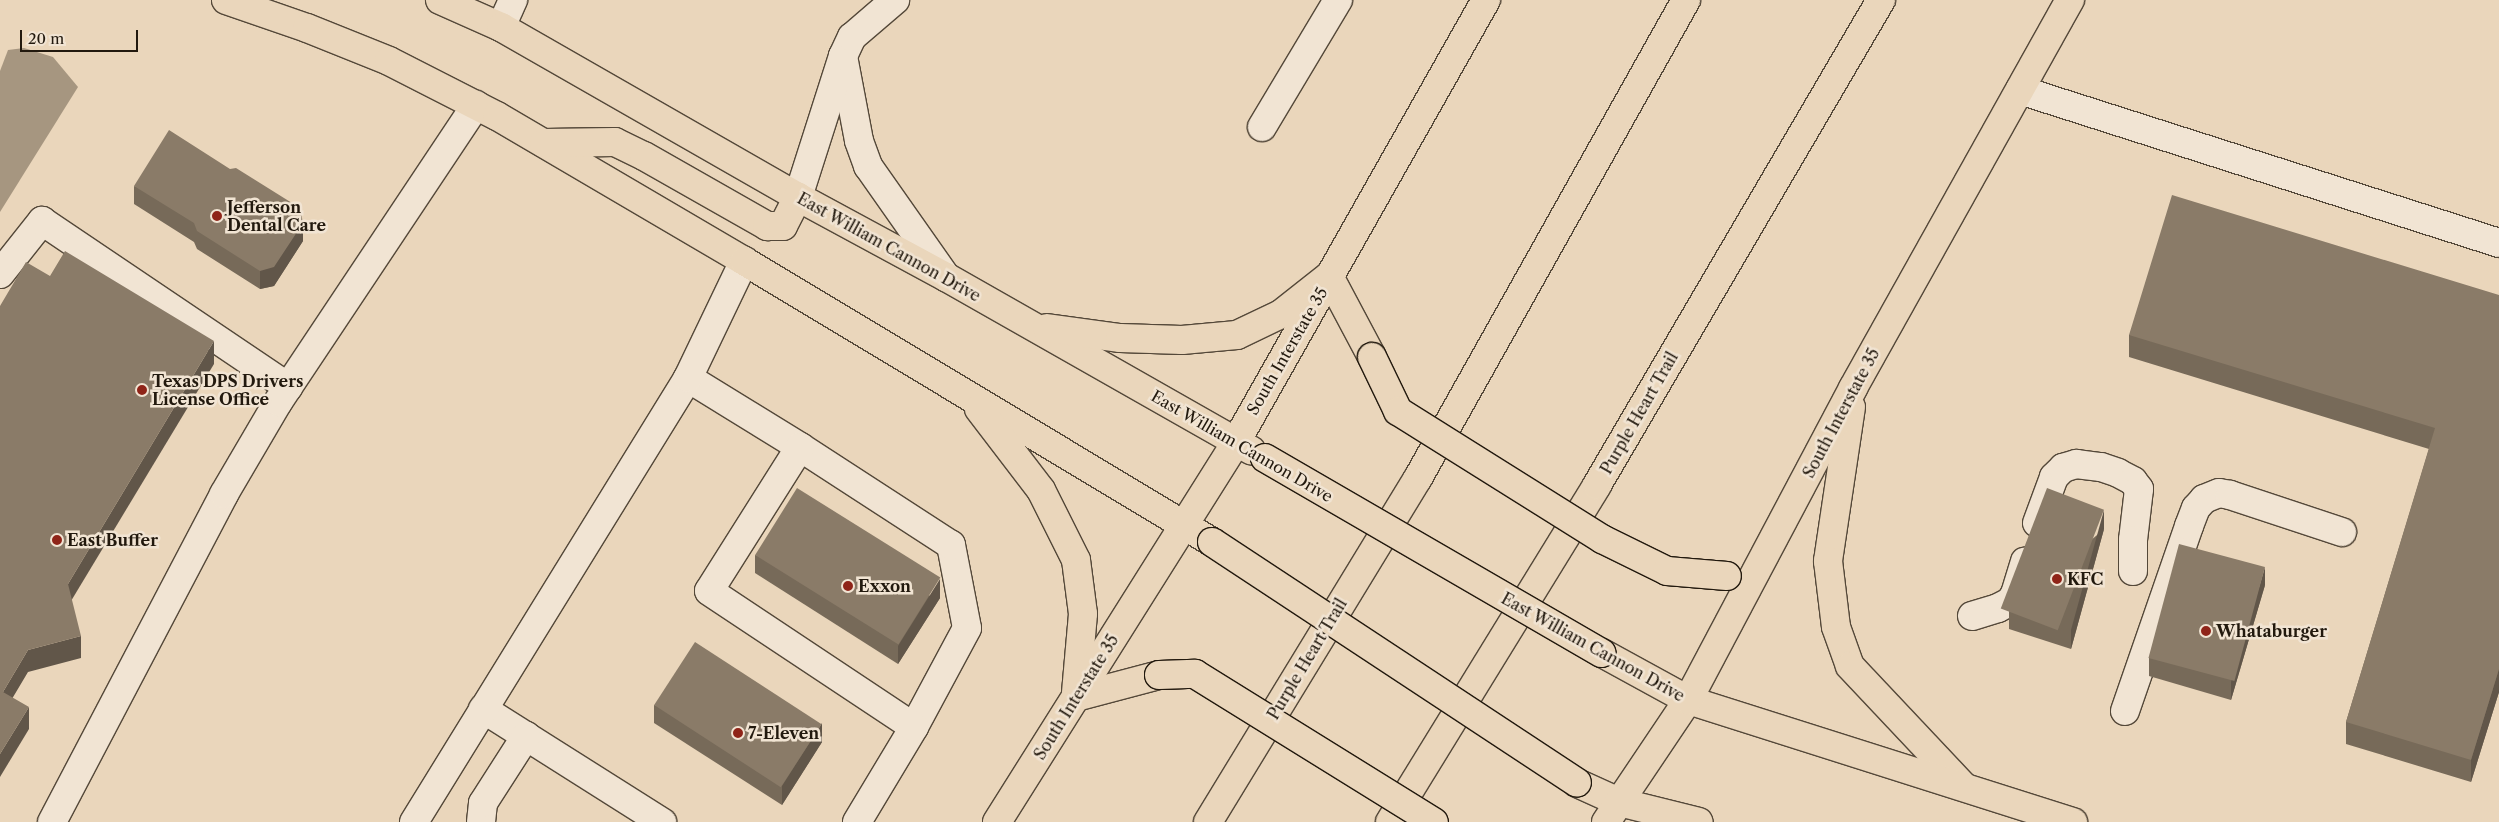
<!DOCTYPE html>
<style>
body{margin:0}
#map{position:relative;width:2499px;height:822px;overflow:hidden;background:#ead6bb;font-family:"Libre Caslon Text",serif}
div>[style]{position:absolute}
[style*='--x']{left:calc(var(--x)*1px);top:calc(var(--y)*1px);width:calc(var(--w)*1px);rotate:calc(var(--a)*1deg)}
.water>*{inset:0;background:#a69680}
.roads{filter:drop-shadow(1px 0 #544839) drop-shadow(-1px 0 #544839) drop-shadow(0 1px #544839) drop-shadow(0 -1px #544839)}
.minor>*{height:28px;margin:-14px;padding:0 14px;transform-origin:14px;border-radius:14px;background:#f1e4d3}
.major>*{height:28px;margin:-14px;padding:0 14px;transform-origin:14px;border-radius:14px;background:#ead6bb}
.highway>*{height:28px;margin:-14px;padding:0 14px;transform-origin:14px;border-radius:14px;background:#ead6bb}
.bridges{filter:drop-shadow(1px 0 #22190e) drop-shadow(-1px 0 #22190e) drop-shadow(0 1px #22190e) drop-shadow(0 -1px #22190e)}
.major-bridge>*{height:28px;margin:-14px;padding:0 14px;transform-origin:14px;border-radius:14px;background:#ead6bb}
.wall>*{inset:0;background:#776a59}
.shaded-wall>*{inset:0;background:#615649}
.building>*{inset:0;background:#8a7b68;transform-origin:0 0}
.dots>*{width:14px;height:14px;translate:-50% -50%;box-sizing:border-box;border:2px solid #f1e4d3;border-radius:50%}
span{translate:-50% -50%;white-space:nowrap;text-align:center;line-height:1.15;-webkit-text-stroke:5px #f1e4d3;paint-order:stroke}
.poi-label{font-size:16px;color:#22190e;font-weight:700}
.left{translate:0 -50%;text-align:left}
.street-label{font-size:16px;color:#22190e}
.scale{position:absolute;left:20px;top:30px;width:118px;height:22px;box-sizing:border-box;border:2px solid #22190e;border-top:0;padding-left:6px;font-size:15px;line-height:18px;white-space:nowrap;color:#22190e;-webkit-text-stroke:4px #f1e4d3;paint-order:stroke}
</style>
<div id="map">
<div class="water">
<i style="clip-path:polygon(24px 48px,53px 57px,78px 87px,0 212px,0 71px,8px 50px)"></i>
</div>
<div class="roads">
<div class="minor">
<i style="--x:501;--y:27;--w:30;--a:-66"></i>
<i style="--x:843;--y:56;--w:86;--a:79.3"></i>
<i style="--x:859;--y:141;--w:27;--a:70"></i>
<i style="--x:868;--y:166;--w:136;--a:54.9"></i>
<i style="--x:2020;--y:90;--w:503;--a:17.71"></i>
<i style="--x:1262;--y:127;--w:148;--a:-59.1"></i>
<i style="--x:798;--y:197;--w:148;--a:-72.3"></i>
<i style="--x:843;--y:56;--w:21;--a:-65"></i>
<i style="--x:852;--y:37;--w:57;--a:-40.7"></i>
<i style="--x:0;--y:274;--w:68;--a:-51.6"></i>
<i style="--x:42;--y:221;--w:297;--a:34"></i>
<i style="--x:688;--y:378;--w:132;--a:31.6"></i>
<i style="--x:2037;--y:523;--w:49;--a:-69.7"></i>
<i style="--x:2054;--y:477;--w:13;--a:-45"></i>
<i style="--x:2063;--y:468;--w:14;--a:-17"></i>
<i style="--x:2076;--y:464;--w:25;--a:7"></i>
<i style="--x:2101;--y:467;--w:18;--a:19"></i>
<i style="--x:2118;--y:473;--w:17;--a:28"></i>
<i style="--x:2133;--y:481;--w:10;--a:53"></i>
<i style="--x:2139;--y:489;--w:51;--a:96.7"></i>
<i style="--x:2133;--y:540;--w:31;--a:90"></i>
<i style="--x:1972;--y:616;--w:27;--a:-17"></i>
<i style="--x:1998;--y:608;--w:13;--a:-27"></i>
<i style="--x:2010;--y:602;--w:9;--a:-58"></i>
<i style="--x:2015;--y:594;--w:34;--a:-73"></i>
<i style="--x:483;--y:709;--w:212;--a:32.3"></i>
<i style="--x:2125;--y:711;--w:196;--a:-70.9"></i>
<i style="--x:2189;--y:526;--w:19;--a:-69"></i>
<i style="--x:2196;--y:508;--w:12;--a:-48"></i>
<i style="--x:2204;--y:499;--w:16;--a:-22"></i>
<i style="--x:2219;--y:493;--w:11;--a:10"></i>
<i style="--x:2230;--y:495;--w:118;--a:18.3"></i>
<i style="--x:52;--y:822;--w:370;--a:-62.3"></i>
<i style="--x:224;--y:494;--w:107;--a:-59.6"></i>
<i style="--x:278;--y:402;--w:357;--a:-56.3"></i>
<i style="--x:414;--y:822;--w:522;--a:-58.32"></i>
<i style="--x:688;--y:378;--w:130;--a:-64.4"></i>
<i style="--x:481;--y:822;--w:19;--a:-84"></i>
<i style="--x:483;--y:803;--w:80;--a:-57.3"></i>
<i style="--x:857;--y:822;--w:111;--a:-59"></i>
<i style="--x:914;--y:727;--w:112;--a:-61.8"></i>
<i style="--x:967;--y:628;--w:85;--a:-100.9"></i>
<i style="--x:951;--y:545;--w:180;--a:-147"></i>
<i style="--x:800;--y:447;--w:170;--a:122.3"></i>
<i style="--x:709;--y:591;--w:246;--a:33.6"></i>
</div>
<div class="major">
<i style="--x:226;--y:0;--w:86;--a:19.1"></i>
<i style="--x:307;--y:28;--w:88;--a:21.9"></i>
<i style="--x:389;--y:61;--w:121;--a:27"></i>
<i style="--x:497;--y:116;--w:286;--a:30.4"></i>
<i style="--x:744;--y:261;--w:546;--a:30.98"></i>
<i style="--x:440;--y:0;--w:67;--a:23.9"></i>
<i style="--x:501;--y:27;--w:342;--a:29.8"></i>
<i style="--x:798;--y:197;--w:168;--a:28.4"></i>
<i style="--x:946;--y:277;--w:351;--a:29.6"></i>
<i style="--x:544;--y:143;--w:71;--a:-0.8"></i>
<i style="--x:615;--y:142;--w:32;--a:26"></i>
<i style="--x:644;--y:156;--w:142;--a:29.6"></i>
<i style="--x:767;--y:226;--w:16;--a:0"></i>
<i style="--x:783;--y:226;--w:33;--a:-63"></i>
<i style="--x:1047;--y:328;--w:74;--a:7.8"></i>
<i style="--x:1120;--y:338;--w:62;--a:1.8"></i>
<i style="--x:1182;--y:340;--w:55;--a:-5.2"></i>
<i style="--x:1237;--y:335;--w:49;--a:-25.5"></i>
<i style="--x:1281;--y:314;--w:61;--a:-38.4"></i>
<i style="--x:1329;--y:276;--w:92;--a:62"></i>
<i style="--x:1851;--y:407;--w:156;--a:98.5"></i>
<i style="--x:1828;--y:561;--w:66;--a:83.1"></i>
<i style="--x:1836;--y:627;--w:41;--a:70.3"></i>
<i style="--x:1850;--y:666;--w:163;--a:46.7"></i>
<i style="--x:979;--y:409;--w:102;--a:52.6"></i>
<i style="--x:1041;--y:490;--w:78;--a:63.4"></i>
<i style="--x:1076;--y:560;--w:54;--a:82.6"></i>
<i style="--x:1083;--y:614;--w:79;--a:95.1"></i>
<i style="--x:1602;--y:653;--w:98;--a:28.7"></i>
<i style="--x:1688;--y:700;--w:404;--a:17.6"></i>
<i style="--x:1076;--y:697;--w:86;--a:-14.8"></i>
<i style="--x:1577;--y:783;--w:46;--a:24.3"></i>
<i style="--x:1619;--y:802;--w:82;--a:14"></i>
<i style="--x:997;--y:822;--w:449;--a:-57.8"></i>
<i style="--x:1236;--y:442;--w:508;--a:-60.51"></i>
<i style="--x:1606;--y:822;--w:147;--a:-56.1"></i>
<i style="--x:1688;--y:700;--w:353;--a:-62.1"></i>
<i style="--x:1853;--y:388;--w:445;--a:-60.8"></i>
</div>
<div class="highway">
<i style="--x:1208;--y:822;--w:403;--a:-58.6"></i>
<i style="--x:1418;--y:478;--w:548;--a:-60.72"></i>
<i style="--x:1390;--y:822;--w:395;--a:-58.4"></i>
<i style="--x:1597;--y:485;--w:562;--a:-59.65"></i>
</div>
</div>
<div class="bridges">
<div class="major-bridge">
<i style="--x:1372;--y:357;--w:60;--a:64.3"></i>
<i style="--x:1398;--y:411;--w:241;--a:32.1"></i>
<i style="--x:1602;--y:539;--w:72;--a:26.2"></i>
<i style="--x:1667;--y:571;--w:60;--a:4.8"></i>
<i style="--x:1265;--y:458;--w:389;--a:30.1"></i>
<i style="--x:1212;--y:542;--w:437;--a:33.4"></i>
<i style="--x:1159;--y:675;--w:36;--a:-2"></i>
<i style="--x:1195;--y:674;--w:281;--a:31.8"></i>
</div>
</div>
<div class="wall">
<i style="clip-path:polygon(134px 186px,303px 241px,274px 286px,260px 289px,197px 249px,194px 242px,134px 204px)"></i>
<i style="clip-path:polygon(2499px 295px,2499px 692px,2471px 782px,2346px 744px,2346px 722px,2429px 449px,2129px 357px,2129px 335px)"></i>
<i style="clip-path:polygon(2104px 529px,2071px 649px,2009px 629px,2009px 611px)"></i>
<i style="clip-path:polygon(755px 555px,940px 598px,898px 664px,755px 573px)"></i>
<i style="clip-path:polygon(2265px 585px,2231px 700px,2149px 676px,2149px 658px)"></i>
<i style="clip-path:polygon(654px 705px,822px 742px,782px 805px,654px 723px)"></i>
</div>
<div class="shaded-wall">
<i style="clip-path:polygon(303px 223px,303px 241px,274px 286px,260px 289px,260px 271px)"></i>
<i style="clip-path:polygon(214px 341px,214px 364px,68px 606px,68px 584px)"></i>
<i style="clip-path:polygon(2104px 510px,2104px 529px,2071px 649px,2071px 630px)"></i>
<i style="clip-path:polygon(2265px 567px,2265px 585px,2231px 700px,2231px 682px)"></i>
<i style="clip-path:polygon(940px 579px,940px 598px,898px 664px,898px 646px)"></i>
<i style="clip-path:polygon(81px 636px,81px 658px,28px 672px,3px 714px,3px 692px,28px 650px)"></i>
<i style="clip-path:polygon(2499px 669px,2499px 692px,2471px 782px,2471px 760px)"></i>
<i style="clip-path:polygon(29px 707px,29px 729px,0 777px,0 754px)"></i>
<i style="clip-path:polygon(822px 723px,822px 742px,782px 805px,782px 786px)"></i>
</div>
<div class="building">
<i style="clip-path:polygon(169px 130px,230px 169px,236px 168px,300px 208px,303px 223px,274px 267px,260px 271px,197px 231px,194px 223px,134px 186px)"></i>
<i style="clip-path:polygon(2172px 195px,2499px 295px,2499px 669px,2471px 760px,2346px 722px,2435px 428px,2129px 335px)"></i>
<i style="clip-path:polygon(65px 251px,214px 341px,68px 584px,81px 636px,28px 650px,3px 692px,29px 707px,0 754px,0 306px,26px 262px,50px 276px)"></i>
<i style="left:797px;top:488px;width:169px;height:79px;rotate:32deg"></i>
<i style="left:2047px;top:488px;width:61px;height:129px;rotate:21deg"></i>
<i style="left:2179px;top:544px;width:89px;height:118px;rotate:15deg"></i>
<i style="left:695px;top:642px;width:151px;height:75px;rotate:33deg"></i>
</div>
<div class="dots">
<i style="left:217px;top:216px;background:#8f2418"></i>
<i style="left:142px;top:390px;background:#8f2418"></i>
<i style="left:57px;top:540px;background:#8f2418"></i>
<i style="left:2057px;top:579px;background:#8f2418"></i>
<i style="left:848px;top:586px;background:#8f2418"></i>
<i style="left:2206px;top:631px;background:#8f2418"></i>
<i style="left:738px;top:733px;background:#8f2418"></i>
</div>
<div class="poi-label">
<span class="left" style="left:227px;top:216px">Jefferson<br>Dental Care</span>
<span class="left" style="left:152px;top:390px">Texas DPS Drivers<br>License Office</span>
<span class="left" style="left:67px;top:540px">East Buffer</span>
<span class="left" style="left:2067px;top:579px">KFC</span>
<span class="left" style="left:858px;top:586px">Exxon</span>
<span class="left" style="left:2216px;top:631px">Whataburger</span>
<span class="left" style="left:748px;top:733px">7-Eleven</span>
</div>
<div class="street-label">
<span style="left:889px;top:247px;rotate:29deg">East William Cannon Drive</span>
<span style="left:1287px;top:351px;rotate:-60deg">South Interstate 35</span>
<span style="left:1639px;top:413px;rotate:-60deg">Purple Heart Trail</span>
<span style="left:1841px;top:413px;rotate:-62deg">South Interstate 35</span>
<span style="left:1242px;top:446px;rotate:30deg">East William Cannon Drive</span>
<span style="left:1593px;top:647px;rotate:29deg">East William Cannon Drive</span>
<span style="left:1307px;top:659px;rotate:-59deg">Purple Heart Trail</span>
<span style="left:1076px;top:697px;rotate:-58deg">South Interstate 35</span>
</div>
<div class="scale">20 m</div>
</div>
